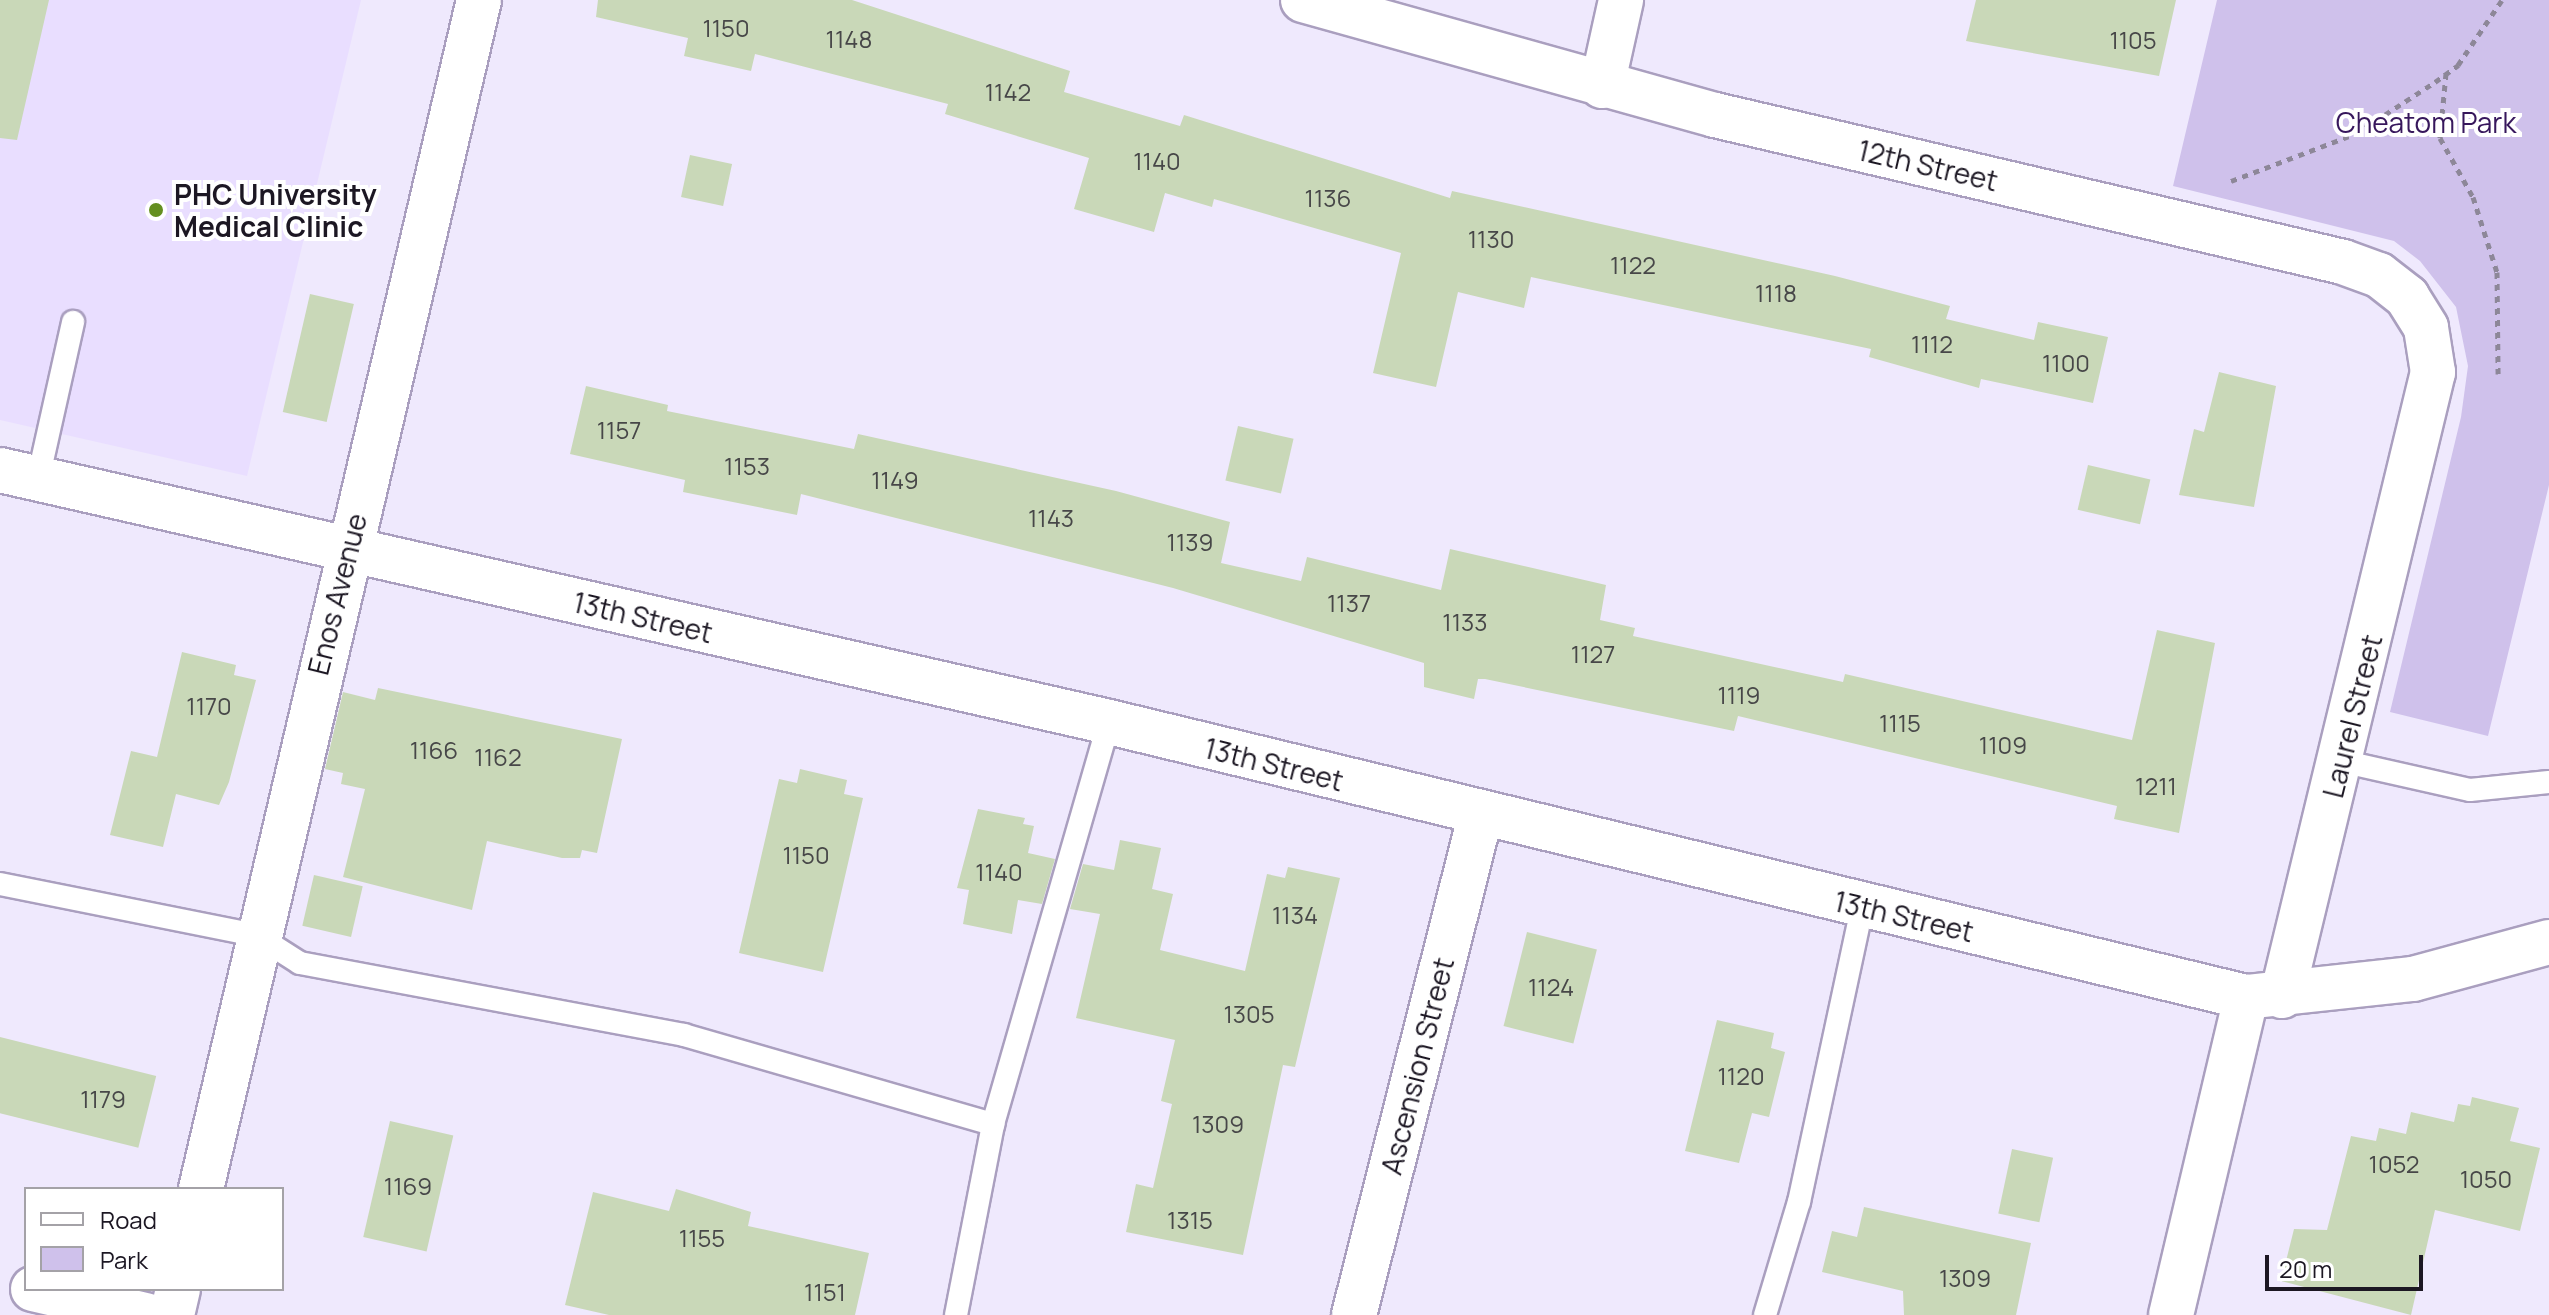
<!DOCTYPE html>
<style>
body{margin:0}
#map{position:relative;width:2549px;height:1315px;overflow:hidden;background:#efe9fd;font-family:Manrope,sans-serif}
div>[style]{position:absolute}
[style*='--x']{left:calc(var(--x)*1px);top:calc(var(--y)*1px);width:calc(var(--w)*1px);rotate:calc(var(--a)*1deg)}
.built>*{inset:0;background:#e9deff}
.green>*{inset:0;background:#cfc1eb}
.building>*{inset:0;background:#c9d8b8;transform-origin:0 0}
.path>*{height:5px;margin-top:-2.5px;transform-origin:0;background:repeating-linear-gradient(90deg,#8d8798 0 6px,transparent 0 12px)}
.roads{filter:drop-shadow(2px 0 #aa9fbf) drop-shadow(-2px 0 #aa9fbf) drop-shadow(0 2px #aa9fbf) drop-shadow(0 -2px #aa9fbf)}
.service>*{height:22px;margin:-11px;padding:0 11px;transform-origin:11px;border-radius:11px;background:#fff}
.minor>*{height:44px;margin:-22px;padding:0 22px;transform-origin:22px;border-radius:22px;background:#fff}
.dots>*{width:22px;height:22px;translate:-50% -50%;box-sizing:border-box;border:4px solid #fff;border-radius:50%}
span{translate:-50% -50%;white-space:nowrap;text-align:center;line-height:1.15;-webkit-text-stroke:8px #fff;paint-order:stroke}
.number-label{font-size:24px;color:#474748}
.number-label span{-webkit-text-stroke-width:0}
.park-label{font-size:28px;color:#37175c}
.street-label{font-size:28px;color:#1c1723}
.poi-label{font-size:28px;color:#1c1723;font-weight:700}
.left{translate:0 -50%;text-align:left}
.legend{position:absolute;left:24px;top:1187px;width:260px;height:104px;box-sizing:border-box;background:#fff;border:2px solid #a4a2a7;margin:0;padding:10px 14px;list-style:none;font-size:24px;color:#1c1723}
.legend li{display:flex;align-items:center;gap:16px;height:40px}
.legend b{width:40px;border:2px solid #a4a2a7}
.scale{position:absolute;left:2265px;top:1255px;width:158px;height:36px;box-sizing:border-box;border:4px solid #1c1723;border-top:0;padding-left:10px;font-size:24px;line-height:28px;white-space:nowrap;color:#1c1723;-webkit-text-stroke:6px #fff;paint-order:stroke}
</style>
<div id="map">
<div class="built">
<i style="clip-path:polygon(0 0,361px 0,247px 476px,0 420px)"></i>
</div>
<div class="green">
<i style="clip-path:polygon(2217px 0,2549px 0,2549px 485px,2488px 736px,2390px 712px,2461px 417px,2468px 366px,2456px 307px,2420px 261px,2394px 241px,2173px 186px)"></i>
</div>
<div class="building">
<i style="clip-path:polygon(0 0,49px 0,17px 140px,0 138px)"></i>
<i style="clip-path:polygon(598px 0,852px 0,1070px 71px,1064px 92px,1180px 126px,1184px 115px,1450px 198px,1452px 191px,1835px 276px,1950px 306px,1946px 319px,2034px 340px,2038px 322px,2108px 337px,2093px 403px,1981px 379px,1979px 388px,1869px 357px,1871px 349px,1531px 277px,1524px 308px,1458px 292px,1436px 387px,1373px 373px,1401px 253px,1214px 199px,1212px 207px,1165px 193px,1154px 232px,1074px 209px,1089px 158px,945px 114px,948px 104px,755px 54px,751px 71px,684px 56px,688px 38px,596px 17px)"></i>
<i style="clip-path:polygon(1976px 0,2176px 0,2159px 76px,1966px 41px)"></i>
<i style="left:690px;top:155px;width:43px;height:43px;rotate:12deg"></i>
<i style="left:310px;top:294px;width:45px;height:121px;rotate:13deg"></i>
<i style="clip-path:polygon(2219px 372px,2276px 386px,2254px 507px,2179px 495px,2194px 429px,2204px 432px)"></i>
<i style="clip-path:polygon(586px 386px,668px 405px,667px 411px,854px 449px,858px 434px,1116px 491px,1230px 522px,1221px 563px,1301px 581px,1307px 557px,1441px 590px,1450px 549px,1606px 585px,1600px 620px,1635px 628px,1633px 636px,1843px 682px,1845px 674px,2132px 740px,2157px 630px,2215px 643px,2179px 833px,2114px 819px,2117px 806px,1738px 716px,1734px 731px,1485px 679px,1478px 679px,1474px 699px,1424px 687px,1424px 663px,1173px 588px,801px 494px,797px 515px,683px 492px,685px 480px,570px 454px)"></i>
<i style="left:1238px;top:426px;width:57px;height:56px;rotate:13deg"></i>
<i style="left:2088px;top:465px;width:64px;height:46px;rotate:13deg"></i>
<i style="clip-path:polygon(182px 652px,236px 665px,234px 675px,256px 680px,229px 782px,219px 805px,176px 794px,163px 847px,110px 835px,131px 751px,157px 757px)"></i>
<i style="clip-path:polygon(378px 688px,622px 739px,597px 853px,582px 850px,580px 858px,562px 858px,487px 841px,472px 910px,343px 877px,365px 789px,341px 784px,343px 773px,325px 769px,343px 692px,375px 700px)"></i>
<i style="clip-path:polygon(800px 769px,847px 780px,844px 794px,863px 798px,823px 972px,739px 953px,779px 779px,797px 783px)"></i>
<i style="clip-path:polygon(978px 809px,1025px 818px,1023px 824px,1034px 826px,1028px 853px,1055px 859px,1042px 904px,1018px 900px,1012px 934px,963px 924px,969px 890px,957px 888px)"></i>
<i style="clip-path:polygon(1120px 840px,1161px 848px,1152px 889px,1173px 894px,1160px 950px,1245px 971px,1267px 874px,1285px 878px,1288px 867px,1340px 878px,1295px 1067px,1283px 1065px,1243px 1255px,1126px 1232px,1136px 1184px,1153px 1188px,1172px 1104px,1161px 1101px,1175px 1040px,1076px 1018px,1100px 914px,1070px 909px,1083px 864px,1114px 870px)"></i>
<i style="left:314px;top:875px;width:50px;height:52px;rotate:13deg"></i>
<i style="left:1527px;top:932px;width:72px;height:97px;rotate:14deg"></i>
<i style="clip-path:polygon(1717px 1020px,1774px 1033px,1771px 1048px,1785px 1052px,1769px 1117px,1752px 1113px,1739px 1163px,1685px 1151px)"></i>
<i style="left:0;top:1037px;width:161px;height:74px;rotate:14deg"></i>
<i style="clip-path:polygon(2472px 1097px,2519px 1108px,2510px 1141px,2540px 1148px,2520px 1231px,2435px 1210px,2411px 1315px,2281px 1281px,2294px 1229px,2327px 1230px,2351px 1136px,2376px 1141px,2379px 1128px,2406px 1134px,2411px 1112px,2454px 1122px,2458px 1104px,2470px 1106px)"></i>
<i style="left:390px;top:1121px;width:65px;height:119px;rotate:13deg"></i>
<i style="left:2012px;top:1149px;width:42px;height:66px;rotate:12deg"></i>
<i style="clip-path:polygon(676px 1189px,751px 1212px,748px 1226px,869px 1253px,855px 1315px,609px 1315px,565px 1305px,593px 1192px,669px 1211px)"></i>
<i style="clip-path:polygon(1864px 1207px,2031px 1243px,2016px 1315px,1904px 1315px,1903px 1291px,1822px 1272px,1832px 1231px,1857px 1237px)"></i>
</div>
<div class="path">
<i style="--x:2446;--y:73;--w:65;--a:95.3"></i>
<i style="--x:2440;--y:138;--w:68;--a:60.8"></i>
<i style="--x:2473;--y:197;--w:79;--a:72.3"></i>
<i style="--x:2497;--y:272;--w:102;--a:89.4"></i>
<i style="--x:2231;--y:181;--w:133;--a:-20.8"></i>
<i style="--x:2355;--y:134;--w:95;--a:-33"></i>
<i style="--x:2435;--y:82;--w:29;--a:-36"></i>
<i style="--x:2458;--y:65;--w:78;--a:-55.9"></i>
</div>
<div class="roads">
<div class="service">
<i style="--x:38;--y:479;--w:161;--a:-77.4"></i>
<i style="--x:2341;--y:761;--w:132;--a:12.7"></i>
<i style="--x:2470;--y:790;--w:79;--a:-5.8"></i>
<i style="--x:0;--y:884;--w:261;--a:11.3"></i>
<i style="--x:256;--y:935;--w:52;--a:32.5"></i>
<i style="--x:300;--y:963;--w:391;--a:10.6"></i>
<i style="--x:684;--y:1035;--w:322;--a:16.1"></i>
<i style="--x:956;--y:1315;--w:195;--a:-79"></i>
<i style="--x:993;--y:1124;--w:418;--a:-73.9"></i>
<i style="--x:1765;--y:1315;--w:118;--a:-73.3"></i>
<i style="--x:1799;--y:1202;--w:302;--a:-77.9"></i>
</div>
<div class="minor">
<i style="--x:1303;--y:0;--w:428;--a:15.6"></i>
<i style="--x:1715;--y:115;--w:645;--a:13.17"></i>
<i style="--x:2343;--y:262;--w:38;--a:20"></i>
<i style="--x:2379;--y:275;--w:36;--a:38"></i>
<i style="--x:2407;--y:297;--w:36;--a:58"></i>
<i style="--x:2426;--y:328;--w:45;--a:81"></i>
<i style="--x:2433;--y:372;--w:642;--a:103.6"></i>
<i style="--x:1602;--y:86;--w:88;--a:-77.5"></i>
<i style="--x:0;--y:470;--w:1137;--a:12.8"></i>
<i style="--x:1109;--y:722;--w:1170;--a:13.6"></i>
<i style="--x:2246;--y:997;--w:168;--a:-6.2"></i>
<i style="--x:2413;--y:979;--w:141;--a:-15.2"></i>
<i style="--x:201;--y:1189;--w:1221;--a:-76.84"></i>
<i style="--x:33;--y:1289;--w:116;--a:13"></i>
<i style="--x:172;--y:1315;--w:27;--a:-77"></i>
<i style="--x:1354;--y:1315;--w:514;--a:-75.8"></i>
<i style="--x:2171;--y:1315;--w:327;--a:-76.7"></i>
</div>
</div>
<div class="dots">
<i style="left:156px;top:210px;background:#648f1f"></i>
</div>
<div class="number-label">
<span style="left:726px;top:28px">1150</span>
<span style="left:849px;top:39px">1148</span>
<span style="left:2133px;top:40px">1105</span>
<span style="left:1008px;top:92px">1142</span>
<span style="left:1157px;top:161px">1140</span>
<span style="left:1328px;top:198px">1136</span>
<span style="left:1491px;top:239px">1130</span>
<span style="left:1633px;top:265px">1122</span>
<span style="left:1776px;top:293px">1118</span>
<span style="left:1932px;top:344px">1112</span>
<span style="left:2066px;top:363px">1100</span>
<span style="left:619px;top:430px">1157</span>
<span style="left:747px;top:466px">1153</span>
<span style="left:895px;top:480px">1149</span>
<span style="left:1051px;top:518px">1143</span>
<span style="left:1190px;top:542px">1139</span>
<span style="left:1349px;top:603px">1137</span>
<span style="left:1465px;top:622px">1133</span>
<span style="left:1593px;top:654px">1127</span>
<span style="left:1739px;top:695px">1119</span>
<span style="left:209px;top:706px">1170</span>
<span style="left:1900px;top:723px">1115</span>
<span style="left:2003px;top:745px">1109</span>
<span style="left:434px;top:750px">1166</span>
<span style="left:498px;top:757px">1162</span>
<span style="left:2156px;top:786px">1211</span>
<span style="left:806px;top:855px">1150</span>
<span style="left:999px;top:872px">1140</span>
<span style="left:1295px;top:915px">1134</span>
<span style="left:1551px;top:987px">1124</span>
<span style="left:1249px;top:1014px">1305</span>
<span style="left:1741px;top:1076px">1120</span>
<span style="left:103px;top:1099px">1179</span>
<span style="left:1218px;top:1124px">1309</span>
<span style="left:2394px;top:1164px">1052</span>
<span style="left:2486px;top:1179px">1050</span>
<span style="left:408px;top:1186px">1169</span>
<span style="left:1190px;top:1220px">1315</span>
<span style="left:702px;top:1238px">1155</span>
<span style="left:1965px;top:1278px">1309</span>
<span style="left:825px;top:1292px">1151</span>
</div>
<div class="park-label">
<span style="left:2426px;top:122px">Cheatom Park</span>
</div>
<div class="street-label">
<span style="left:1928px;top:165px;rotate:13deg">12th Street</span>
<span style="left:337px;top:594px;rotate:-76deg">Enos Avenue</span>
<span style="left:643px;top:617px;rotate:13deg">13th Street</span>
<span style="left:2352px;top:716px;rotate:-76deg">Laurel Street</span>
<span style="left:1274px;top:764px;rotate:14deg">13th Street</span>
<span style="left:1904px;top:916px;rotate:13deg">13th Street</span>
<span style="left:1417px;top:1066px;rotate:-76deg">Ascension Street</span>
</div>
<div class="poi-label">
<span class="left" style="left:174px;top:210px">PHC University<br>Medical Clinic</span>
</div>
<ul class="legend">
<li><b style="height:10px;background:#fff"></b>Road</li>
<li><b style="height:22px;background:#cfc1eb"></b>Park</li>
</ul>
<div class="scale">20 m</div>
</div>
